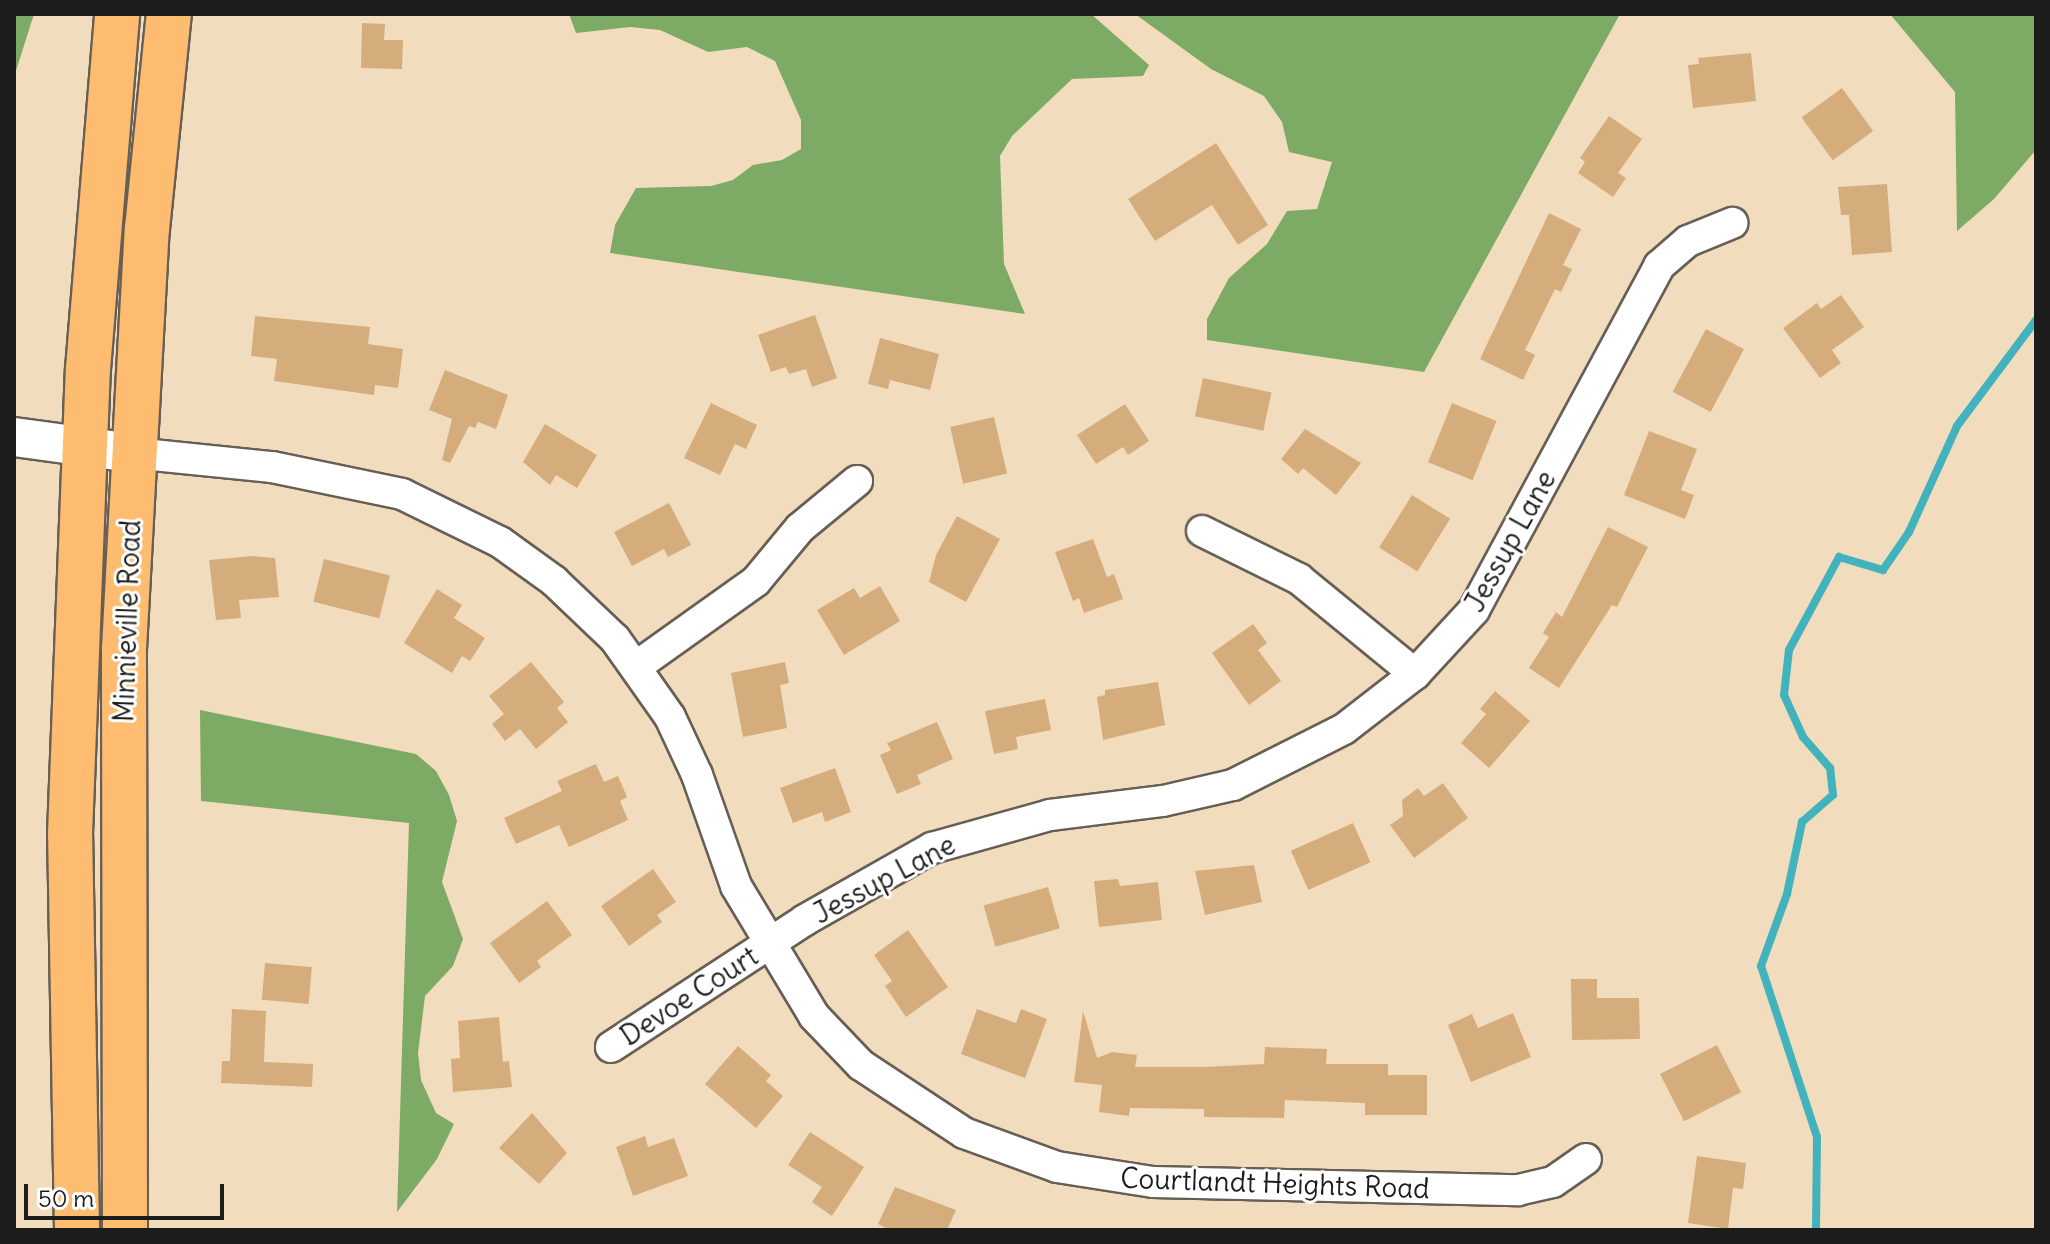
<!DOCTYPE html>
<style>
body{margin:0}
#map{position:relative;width:2050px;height:1244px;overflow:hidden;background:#f2dcbe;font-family:Delius,sans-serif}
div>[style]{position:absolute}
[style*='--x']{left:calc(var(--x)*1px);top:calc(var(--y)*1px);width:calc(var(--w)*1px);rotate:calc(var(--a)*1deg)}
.forest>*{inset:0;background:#7daa64}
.stream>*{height:8px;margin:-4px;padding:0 4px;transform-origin:4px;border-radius:4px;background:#42b2bc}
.building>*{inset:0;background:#d5ad7d;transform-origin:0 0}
.roads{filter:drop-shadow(2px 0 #675f55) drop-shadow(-2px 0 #675f55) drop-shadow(0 2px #675f55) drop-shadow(0 -2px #675f55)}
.minor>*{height:30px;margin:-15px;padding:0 15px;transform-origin:15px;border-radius:15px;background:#fff}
.tertiary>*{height:38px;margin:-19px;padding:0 19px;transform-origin:19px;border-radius:19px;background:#fff}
.primary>*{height:44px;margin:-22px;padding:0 22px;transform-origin:22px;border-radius:22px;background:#fdbc70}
span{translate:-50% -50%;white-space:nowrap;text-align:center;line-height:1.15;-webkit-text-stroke:6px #fff;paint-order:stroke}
.street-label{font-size:28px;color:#1c1c1c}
.frame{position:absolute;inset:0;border:16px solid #1c1c1c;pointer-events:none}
.scale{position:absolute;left:24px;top:1184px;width:200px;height:36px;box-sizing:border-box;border:4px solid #1c1c1c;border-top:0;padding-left:10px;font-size:24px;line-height:28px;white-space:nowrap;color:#1c1c1c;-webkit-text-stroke:6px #fff;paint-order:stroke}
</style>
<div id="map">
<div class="forest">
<i style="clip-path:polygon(14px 14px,34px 14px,14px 77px)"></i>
<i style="clip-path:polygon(569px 14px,1091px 14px,1149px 65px,1143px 76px,1072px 79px,1012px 136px,1000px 156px,1004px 264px,1025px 314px,610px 253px,615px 225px,636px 188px,711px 186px,733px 180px,753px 165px,782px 160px,801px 149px,801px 120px,775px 61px,747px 47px,708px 52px,660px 30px,630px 27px,576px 33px)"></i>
<i style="clip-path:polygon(1135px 14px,1620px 14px,1424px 372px,1207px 340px,1207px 319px,1229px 278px,1267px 244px,1287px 211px,1317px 209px,1332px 162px,1289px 152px,1282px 122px,1264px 96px,1211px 69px)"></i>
<i style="clip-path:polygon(1890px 14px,2036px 14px,2036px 150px,1994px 199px,1957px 231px,1955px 92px)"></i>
<i style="clip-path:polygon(200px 710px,416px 754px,436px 771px,449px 795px,457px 821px,442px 882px,463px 939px,453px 966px,425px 996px,418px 1053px,421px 1080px,436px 1113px,454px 1124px,437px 1159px,397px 1212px,409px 823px,201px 801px)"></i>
</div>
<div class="stream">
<i style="--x:1816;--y:1230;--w:93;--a:-89.4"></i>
<i style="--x:1817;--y:1137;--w:180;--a:-108.1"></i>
<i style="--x:1761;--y:966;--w:77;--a:-70.1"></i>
<i style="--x:1787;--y:894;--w:74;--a:-78.2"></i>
<i style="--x:1802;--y:822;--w:41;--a:-41.1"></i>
<i style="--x:1833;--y:795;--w:27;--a:-96"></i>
<i style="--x:1830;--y:768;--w:41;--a:-131.1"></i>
<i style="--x:1803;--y:737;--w:46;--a:-114.3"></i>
<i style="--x:1784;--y:695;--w:45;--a:-83.7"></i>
<i style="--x:1789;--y:650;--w:106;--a:-61.7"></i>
<i style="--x:1839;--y:557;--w:46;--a:16.5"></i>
<i style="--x:1883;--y:570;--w:46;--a:-55.6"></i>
<i style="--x:1909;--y:532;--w:116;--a:-65.6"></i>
<i style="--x:1957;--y:426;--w:132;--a:-53.3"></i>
</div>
<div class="building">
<i style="clip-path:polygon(362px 23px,385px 24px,384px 40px,403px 40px,402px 69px,361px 68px)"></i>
<i style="clip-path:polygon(1751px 53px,1756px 101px,1693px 108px,1688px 65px,1699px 64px,1698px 58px)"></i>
<i style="left:1842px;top:88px;width:53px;height:50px;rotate:54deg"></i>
<i style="clip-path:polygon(1609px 116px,1642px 139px,1618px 173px,1626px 178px,1613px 197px,1578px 173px,1585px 162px,1580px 158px)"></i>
<i style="clip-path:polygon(1216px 143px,1268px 225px,1238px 245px,1212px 205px,1155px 241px,1128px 199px)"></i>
<i style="clip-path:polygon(1887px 184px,1892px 252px,1852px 255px,1849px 215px,1841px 215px,1838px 187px)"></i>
<i style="clip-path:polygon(1549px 213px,1581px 229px,1563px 265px,1572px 269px,1561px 292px,1555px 289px,1525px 350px,1535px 355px,1523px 380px,1480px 359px)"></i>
<i style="clip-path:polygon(1841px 295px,1864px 327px,1832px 350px,1841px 363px,1820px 378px,1783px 328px,1817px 303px,1821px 309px)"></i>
<i style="clip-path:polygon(815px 315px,837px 378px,812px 387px,806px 369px,789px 374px,786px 367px,771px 372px,758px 335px)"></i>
<i style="clip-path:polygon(255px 316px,370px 327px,368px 344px,403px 349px,398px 388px,375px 385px,374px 395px,274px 381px,277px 359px,251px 356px)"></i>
<i style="left:1706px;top:329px;width:43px;height:71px;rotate:28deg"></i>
<i style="clip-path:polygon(880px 338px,939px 354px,930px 390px,890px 380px,888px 389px,868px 384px)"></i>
<i style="clip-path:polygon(445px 370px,508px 395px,496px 429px,478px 422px,475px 428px,469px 426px,450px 463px,442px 460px,452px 419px,429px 410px)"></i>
<i style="left:1203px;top:378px;width:70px;height:39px;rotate:12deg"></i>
<i style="clip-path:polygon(711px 403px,757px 425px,746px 449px,735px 444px,720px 475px,684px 458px)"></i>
<i style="left:1452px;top:403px;width:48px;height:64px;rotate:22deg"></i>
<i style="clip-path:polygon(1125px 404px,1149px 441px,1128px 455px,1123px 447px,1096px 464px,1077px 435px)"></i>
<i style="left:994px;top:417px;width:58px;height:45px;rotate:77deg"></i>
<i style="clip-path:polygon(545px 424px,597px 455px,577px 488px,556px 475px,550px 485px,523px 462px)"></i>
<i style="clip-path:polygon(1305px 429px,1361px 463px,1336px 495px,1303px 468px,1298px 474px,1281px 459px)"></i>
<i style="clip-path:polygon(1649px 431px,1697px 449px,1681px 490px,1694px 495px,1685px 519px,1624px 495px)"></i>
<i style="left:1412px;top:495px;width:45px;height:62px;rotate:32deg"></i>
<i style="clip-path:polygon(669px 503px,691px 545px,668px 557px,664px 549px,632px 566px,614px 532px)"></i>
<i style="clip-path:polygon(957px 516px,1000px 539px,966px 602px,929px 582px,936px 555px)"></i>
<i style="clip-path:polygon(1608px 527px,1648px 547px,1617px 607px,1612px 605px,1559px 688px,1529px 668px,1549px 637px,1543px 633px,1556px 612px,1562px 617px)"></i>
<i style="clip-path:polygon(1093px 539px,1107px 577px,1114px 574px,1123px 599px,1084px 613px,1079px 598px,1073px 601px,1055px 552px)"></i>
<i style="clip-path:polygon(252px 556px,275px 558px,279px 597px,239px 600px,241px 618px,216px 620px,209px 560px)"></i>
<i style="left:324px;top:559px;width:68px;height:44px;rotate:14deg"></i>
<i style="clip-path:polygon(880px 586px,900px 621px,844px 655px,817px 610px,854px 588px,860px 598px)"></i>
<i style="clip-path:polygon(437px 589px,462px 605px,454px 618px,485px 638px,470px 661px,462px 656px,452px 673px,404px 643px)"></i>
<i style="clip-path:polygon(1253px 624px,1267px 643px,1258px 650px,1281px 681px,1249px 705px,1212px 653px)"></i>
<i style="clip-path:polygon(531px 662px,564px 702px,557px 708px,568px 722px,536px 749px,520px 729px,505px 741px,492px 724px,504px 714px,489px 696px)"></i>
<i style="clip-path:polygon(785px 662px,789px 683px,780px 685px,787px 728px,743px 737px,731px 673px)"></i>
<i style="clip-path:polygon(1158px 682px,1165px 725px,1103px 740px,1097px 697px,1105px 695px,1105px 690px)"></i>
<i style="clip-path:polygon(1495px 691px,1530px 721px,1489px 768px,1461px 743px,1486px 714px,1480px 709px)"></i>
<i style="clip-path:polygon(1045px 699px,1051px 730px,1016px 737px,1018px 749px,994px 754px,985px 711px)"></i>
<i style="clip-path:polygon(937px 722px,953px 759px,917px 775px,921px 784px,897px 794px,880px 755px,891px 750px,887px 743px)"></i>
<i style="clip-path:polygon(596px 764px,604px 782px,618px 776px,627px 797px,620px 801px,628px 820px,569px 847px,559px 825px,516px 844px,504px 818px,562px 791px,557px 781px)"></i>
<i style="clip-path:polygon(835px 768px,851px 812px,825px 822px,822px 812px,793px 823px,780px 788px)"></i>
<i style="clip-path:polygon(1443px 783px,1468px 818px,1414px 858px,1390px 825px,1403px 816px,1402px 800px,1418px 788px,1424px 796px)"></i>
<i style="left:1353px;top:823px;width:43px;height:68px;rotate:66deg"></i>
<i style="clip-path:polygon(1254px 865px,1262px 902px,1205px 915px,1195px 871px)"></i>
<i style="clip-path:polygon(653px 869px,676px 902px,657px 915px,662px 922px,629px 946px,601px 906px)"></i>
<i style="clip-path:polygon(1118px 879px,1120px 886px,1158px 882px,1162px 920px,1099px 927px,1094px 881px)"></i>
<i style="left:1048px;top:887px;width:43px;height:67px;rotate:74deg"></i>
<i style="clip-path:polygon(547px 901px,572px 935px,537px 961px,541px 967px,519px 983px,490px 943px)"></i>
<i style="clip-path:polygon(908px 930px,948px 987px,906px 1017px,885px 986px,892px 981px,874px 955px)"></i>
<i style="left:265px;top:963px;width:47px;height:37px;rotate:5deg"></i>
<i style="clip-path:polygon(1571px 979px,1597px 979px,1597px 998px,1639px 998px,1640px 1039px,1572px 1040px)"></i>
<i style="clip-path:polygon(232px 1009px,266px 1011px,264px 1062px,313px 1064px,312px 1087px,221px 1083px,222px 1061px,230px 1061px)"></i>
<i style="clip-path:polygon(977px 1009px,1016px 1023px,1021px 1009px,1047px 1019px,1025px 1078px,961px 1054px)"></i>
<i style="clip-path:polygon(1083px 1011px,1097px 1058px,1112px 1052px,1137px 1055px,1135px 1067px,1205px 1067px,1264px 1064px,1265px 1047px,1327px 1049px,1326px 1064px,1388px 1064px,1388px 1075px,1427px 1075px,1427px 1115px,1365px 1115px,1365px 1103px,1285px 1100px,1284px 1118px,1204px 1117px,1204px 1109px,1130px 1108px,1129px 1116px,1099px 1112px,1102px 1085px,1074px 1082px)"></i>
<i style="clip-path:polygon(1513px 1013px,1531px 1057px,1471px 1082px,1448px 1025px,1472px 1014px,1478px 1028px)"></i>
<i style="clip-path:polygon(499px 1017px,503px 1062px,509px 1061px,512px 1087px,453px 1092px,451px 1059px,460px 1058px,458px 1021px)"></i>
<i style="left:1717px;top:1045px;width:53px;height:64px;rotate:63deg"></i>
<i style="clip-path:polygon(738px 1046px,771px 1075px,766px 1081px,783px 1096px,756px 1128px,705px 1084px)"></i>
<i style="clip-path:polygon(532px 1113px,567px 1153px,539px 1184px,499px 1148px)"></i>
<i style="clip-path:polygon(810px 1132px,864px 1167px,832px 1216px,812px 1202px,822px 1187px,788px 1165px)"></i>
<i style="clip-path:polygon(645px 1136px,648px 1147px,674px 1138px,688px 1176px,633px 1196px,616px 1147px)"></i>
<i style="clip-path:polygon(1697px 1156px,1746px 1163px,1743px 1189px,1733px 1188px,1728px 1229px,1688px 1223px)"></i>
<i style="clip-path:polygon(895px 1187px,956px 1210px,947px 1230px,890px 1230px,878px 1224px)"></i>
</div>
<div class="roads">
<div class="minor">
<i style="--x:133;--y:453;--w:140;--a:5.8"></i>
<i style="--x:272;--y:467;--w:133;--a:11.7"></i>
<i style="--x:402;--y:494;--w:109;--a:26.1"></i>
<i style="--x:500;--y:542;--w:67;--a:35.8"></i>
<i style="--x:554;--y:581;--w:84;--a:43.6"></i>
<i style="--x:615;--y:639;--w:95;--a:54.8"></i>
<i style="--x:670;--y:717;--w:64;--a:65"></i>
<i style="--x:697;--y:775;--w:118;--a:70.6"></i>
<i style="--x:736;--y:886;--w:152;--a:59"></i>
<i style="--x:814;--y:1016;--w:68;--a:46.2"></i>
<i style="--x:861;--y:1065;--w:123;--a:33.4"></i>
<i style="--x:964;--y:1133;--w:99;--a:20.1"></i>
<i style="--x:1057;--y:1167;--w:97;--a:8.9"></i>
<i style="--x:1153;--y:1182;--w:365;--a:1.3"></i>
<i style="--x:1518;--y:1190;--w:36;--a:-13"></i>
<i style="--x:1553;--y:1182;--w:40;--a:-34.9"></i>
<i style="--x:1202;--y:531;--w:108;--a:26.3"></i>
<i style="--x:1299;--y:579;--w:150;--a:39.3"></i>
<i style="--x:637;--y:666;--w:146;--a:-35.5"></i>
<i style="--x:756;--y:581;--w:69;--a:-50.3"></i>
<i style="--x:800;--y:528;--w:74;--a:-39.5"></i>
<i style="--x:611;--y:1047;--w:232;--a:-33.2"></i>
<i style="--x:805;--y:920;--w:146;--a:-29.6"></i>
<i style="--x:932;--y:848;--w:123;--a:-15.6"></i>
<i style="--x:1050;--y:815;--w:114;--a:-7.1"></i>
<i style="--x:1163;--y:801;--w:72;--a:-12.9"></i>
<i style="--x:1233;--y:785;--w:124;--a:-26.8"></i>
<i style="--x:1344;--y:729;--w:90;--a:-37.8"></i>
<i style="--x:1415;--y:674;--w:87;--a:-47.3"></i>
<i style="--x:1474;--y:610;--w:391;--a:-61.7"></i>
<i style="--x:1659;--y:266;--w:38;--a:-41"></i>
<i style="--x:1688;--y:241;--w:48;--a:-22.2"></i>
</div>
<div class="tertiary">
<i style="--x:14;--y:437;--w:120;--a:7.7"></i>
</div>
<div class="primary">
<i style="--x:77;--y:1230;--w:396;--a:-91"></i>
<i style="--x:70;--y:834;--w:465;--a:-87.8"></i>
<i style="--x:88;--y:369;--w:356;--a:-85.3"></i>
<i style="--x:125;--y:1230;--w:581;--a:-90.1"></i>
<i style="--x:124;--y:649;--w:421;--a:-86.9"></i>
<i style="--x:147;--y:229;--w:216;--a:-84.2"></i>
</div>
</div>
<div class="street-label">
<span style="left:1510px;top:541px;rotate:-61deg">Jessup Lane</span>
<span style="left:127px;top:621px;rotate:-88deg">Minnieville Road</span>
<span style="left:884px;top:879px;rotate:-28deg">Jessup Lane</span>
<span style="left:689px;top:996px;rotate:-33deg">Devoe Court</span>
<span style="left:1275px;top:1183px;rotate:2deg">Courtlandt Heights Road</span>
</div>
<div class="frame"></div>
<div class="scale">50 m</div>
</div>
